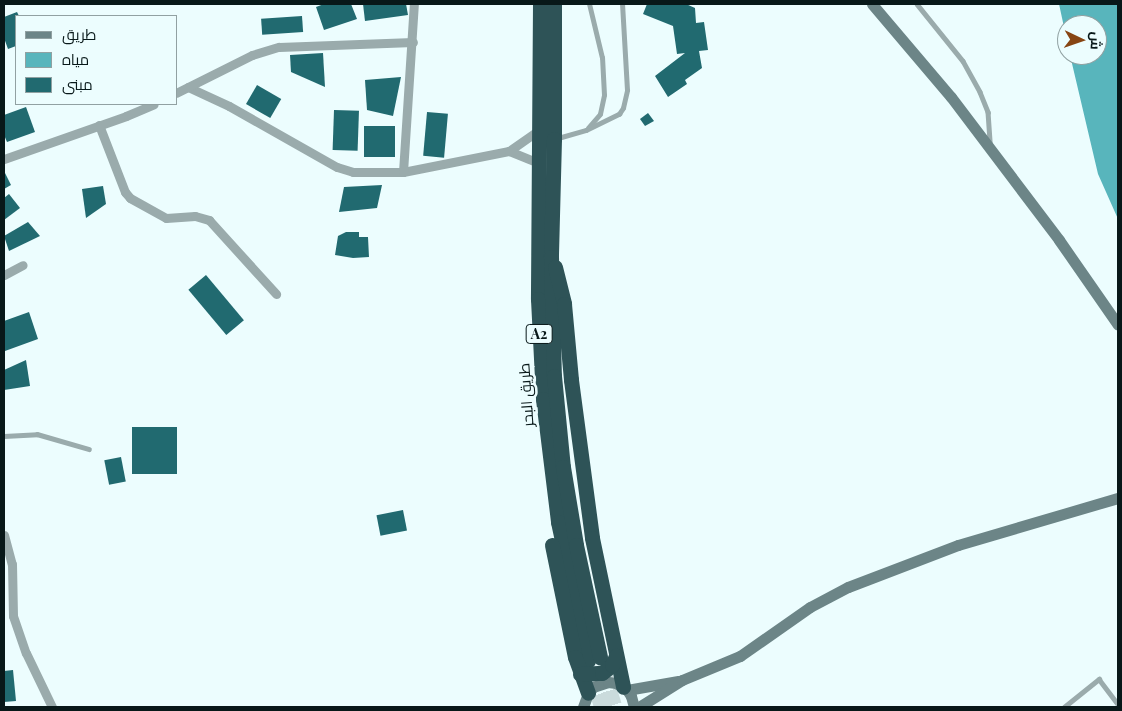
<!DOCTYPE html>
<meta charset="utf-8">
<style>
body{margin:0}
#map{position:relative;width:1122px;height:711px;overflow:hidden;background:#ecfdfe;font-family:"Playfair Display",Cairo,serif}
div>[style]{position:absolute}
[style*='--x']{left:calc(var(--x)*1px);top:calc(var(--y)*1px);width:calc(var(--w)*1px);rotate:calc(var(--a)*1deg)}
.water>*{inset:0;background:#58b5bc}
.building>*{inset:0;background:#216a70;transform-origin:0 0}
.highway-tunnel>*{height:15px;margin-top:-7.5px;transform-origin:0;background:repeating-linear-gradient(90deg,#cadbdc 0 15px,transparent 0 23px)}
.lane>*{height:4.5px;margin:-2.25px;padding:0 2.25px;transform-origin:2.25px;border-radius:2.25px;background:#9aabac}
.street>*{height:9px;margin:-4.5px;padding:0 4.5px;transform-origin:4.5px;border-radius:4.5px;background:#9aabac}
.secondary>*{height:11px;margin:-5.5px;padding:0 5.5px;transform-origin:5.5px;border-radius:5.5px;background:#6c8587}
.highway>*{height:15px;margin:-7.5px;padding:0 7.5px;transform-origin:7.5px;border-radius:7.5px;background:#2e5357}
span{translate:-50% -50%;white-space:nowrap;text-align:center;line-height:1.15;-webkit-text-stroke:5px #ecfdfe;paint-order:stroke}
.shield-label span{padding:1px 4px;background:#ecfdfe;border:1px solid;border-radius:4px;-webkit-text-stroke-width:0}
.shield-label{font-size:14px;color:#081819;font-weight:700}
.street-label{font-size:15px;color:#081819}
.frame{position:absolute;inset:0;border:5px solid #081819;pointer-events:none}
.legend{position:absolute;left:15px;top:15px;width:162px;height:90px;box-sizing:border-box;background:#ecfdfe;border:1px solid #91a1a2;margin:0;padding:6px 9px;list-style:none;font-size:15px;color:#081819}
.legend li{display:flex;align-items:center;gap:10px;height:25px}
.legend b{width:25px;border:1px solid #91a1a2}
.north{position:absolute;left:1057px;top:15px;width:50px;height:50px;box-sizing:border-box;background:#ecfdfe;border:1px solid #91a1a2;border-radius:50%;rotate:93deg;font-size:14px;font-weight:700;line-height:20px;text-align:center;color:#081819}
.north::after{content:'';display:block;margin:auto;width:18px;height:22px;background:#874513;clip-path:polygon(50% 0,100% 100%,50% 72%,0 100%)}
</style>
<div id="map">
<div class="water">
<i style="clip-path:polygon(1059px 4px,1118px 4px,1118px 219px,1098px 174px,1070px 55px,1097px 55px,1097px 25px,1067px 25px,1067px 41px)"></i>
</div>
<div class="building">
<i style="clip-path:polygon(324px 4px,351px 4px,357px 19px,324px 30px,316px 7px)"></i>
<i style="clip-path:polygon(363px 4px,406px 4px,408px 15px,365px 21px)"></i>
<i style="clip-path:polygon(647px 4px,686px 4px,695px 8px,696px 23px,704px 22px,708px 50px,699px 51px,702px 68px,685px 80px,687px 84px,668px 97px,655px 76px,685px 53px,677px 54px,673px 26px,643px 14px)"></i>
<i style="clip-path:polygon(17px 12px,19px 16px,16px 16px,16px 46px,8px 49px,4px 38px,4px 17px)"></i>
<i style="left:302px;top:16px;width:16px;height:41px;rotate:86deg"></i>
<i style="clip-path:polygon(323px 53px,325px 87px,291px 72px,290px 55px)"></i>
<i style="clip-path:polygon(401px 77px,393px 116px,367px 110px,365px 80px)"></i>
<i style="left:257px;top:85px;width:28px;height:22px;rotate:30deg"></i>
<i style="clip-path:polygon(26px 107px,35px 132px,7px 142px,4px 135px,4px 115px)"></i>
<i style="left:334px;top:110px;width:25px;height:40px;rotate:2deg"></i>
<i style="left:427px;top:112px;width:21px;height:44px;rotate:5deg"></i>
<i style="clip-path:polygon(648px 113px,654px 121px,645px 126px,640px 119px)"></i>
<i style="left:364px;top:126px;width:31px;height:31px"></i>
<i style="clip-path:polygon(4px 171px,11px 185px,4px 189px)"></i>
<i style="clip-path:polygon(382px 185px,377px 208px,339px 212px,344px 187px)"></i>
<i style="clip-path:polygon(103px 186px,106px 204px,86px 218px,82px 189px)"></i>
<i style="clip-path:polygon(9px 194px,20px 208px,4px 220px,4px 198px)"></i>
<i style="clip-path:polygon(28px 222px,40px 236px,9px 251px,4px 236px)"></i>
<i style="clip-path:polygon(346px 232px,359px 232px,359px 237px,368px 237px,369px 257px,353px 258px,335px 255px,338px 236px)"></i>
<i style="left:206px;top:275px;width:59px;height:23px;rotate:50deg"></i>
<i style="clip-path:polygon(29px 312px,38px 339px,5px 351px,4px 321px)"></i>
<i style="clip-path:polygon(26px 360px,30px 386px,4px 390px,4px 370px)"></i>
<i style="left:132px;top:427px;width:45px;height:47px"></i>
<i style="left:121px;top:457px;width:25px;height:17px;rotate:79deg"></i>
<i style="left:403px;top:510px;width:21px;height:27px;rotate:79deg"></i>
<i style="clip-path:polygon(13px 670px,16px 701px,4px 702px,4px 671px)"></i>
</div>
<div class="highway-tunnel">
<i style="--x:603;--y:668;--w:41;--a:72.9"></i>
<i style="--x:591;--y:672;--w:37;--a:73"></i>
</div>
<div class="lane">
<i style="--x:917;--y:4;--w:73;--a:51.1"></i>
<i style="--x:963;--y:61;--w:35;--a:61"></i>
<i style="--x:980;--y:92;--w:22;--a:68"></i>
<i style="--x:988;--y:112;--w:31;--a:86"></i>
<i style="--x:588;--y:128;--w:18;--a:-49"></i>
<i style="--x:600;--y:114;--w:19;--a:-78"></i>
<i style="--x:604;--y:95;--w:37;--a:-93"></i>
<i style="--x:602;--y:58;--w:56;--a:-103.5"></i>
<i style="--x:558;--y:138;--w:29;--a:-16"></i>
<i style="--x:586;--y:130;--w:37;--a:-26"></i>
<i style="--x:619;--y:114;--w:7;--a:-56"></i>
<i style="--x:623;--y:108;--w:18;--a:-77"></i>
<i style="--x:627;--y:90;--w:86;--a:-93.3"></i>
<i style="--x:4;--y:436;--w:33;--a:-3"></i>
<i style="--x:37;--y:434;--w:54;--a:16.1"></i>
<i style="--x:1064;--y:707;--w:45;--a:-38.7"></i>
<i style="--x:1099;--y:679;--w:31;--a:53"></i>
</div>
<div class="street">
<i style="--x:188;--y:87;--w:45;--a:24.9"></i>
<i style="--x:229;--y:106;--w:124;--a:29.5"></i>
<i style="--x:337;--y:167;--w:17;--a:17"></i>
<i style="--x:353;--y:172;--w:50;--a:0"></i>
<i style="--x:403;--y:172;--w:108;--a:-11.2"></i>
<i style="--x:509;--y:151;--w:35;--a:-35"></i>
<i style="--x:176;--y:93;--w:85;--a:-26.6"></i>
<i style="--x:252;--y:55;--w:28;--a:-17"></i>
<i style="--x:279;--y:47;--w:134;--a:-2.1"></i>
<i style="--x:99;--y:125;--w:72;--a:68.8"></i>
<i style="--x:125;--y:192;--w:8;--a:50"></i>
<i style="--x:130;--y:198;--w:41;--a:29.1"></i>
<i style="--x:166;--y:218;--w:29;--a:-4"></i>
<i style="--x:195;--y:216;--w:15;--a:16"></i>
<i style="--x:209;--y:220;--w:100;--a:47.8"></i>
<i style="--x:509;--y:151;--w:31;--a:22"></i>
<i style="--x:4;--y:159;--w:129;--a:-19.4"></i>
<i style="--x:126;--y:116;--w:30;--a:-23"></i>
<i style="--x:403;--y:172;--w:168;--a:-86.3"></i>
<i style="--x:4;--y:275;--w:21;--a:-28"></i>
<i style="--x:4;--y:535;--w:30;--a:75"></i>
<i style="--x:12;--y:564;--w:52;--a:88.9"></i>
<i style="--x:13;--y:616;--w:39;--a:71"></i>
<i style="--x:26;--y:653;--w:60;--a:64.3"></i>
</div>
<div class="secondary">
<i style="--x:872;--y:4;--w:122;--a:49.7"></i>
<i style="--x:951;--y:97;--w:179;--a:52.9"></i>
<i style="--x:1059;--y:240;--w:103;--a:55.2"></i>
<i style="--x:627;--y:690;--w:52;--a:-10"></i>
<i style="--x:583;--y:707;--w:15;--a:-70"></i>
<i style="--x:588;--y:693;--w:8;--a:-50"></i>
<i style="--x:593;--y:687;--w:16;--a:-18"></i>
<i style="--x:608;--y:682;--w:8;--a:7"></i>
<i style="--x:616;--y:683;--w:13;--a:32"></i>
<i style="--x:627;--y:690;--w:7;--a:56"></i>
<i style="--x:631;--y:696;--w:11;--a:75"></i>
<i style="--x:639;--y:707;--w:51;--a:-32.1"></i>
<i style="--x:682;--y:680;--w:63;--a:-22.5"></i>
<i style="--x:740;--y:656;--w:85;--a:-35"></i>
<i style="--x:810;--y:607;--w:43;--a:-27.8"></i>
<i style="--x:848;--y:587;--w:118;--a:-20.9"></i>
<i style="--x:958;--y:545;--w:167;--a:-16.4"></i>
</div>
<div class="highway">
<i style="--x:540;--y:4;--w:295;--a:90.4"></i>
<i style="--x:538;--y:299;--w:100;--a:87.1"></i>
<i style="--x:543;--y:399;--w:124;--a:83"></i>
<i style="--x:558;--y:522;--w:142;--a:77.8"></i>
<i style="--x:554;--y:4;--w:135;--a:90"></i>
<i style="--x:554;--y:139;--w:118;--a:91.5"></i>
<i style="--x:551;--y:257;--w:119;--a:88.6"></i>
<i style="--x:554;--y:376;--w:91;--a:84.4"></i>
<i style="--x:563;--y:467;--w:79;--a:80.5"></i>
<i style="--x:576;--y:545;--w:115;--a:77.9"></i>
<i style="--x:555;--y:267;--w:38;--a:76"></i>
<i style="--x:564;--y:304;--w:76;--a:84.7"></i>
<i style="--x:571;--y:380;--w:159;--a:82.4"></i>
<i style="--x:592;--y:538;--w:152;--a:78.2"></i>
<i style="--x:552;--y:545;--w:114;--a:78.4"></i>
<i style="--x:575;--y:657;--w:38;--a:70"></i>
<i style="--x:580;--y:674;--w:22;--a:-3"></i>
<i style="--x:602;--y:673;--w:13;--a:-39"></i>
<i style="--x:612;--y:665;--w:10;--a:-66"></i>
</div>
<div class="shield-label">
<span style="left:539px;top:334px">A2</span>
</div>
<div class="street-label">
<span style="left:526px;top:395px;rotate:-94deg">طريق البحر</span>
</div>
<div class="frame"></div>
<ul class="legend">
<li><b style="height:6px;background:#6c8587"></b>طريق</li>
<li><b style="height:14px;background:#58b5bc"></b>مياه</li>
<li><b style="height:14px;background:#216a70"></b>مبنى</li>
</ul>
<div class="north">ش</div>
</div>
